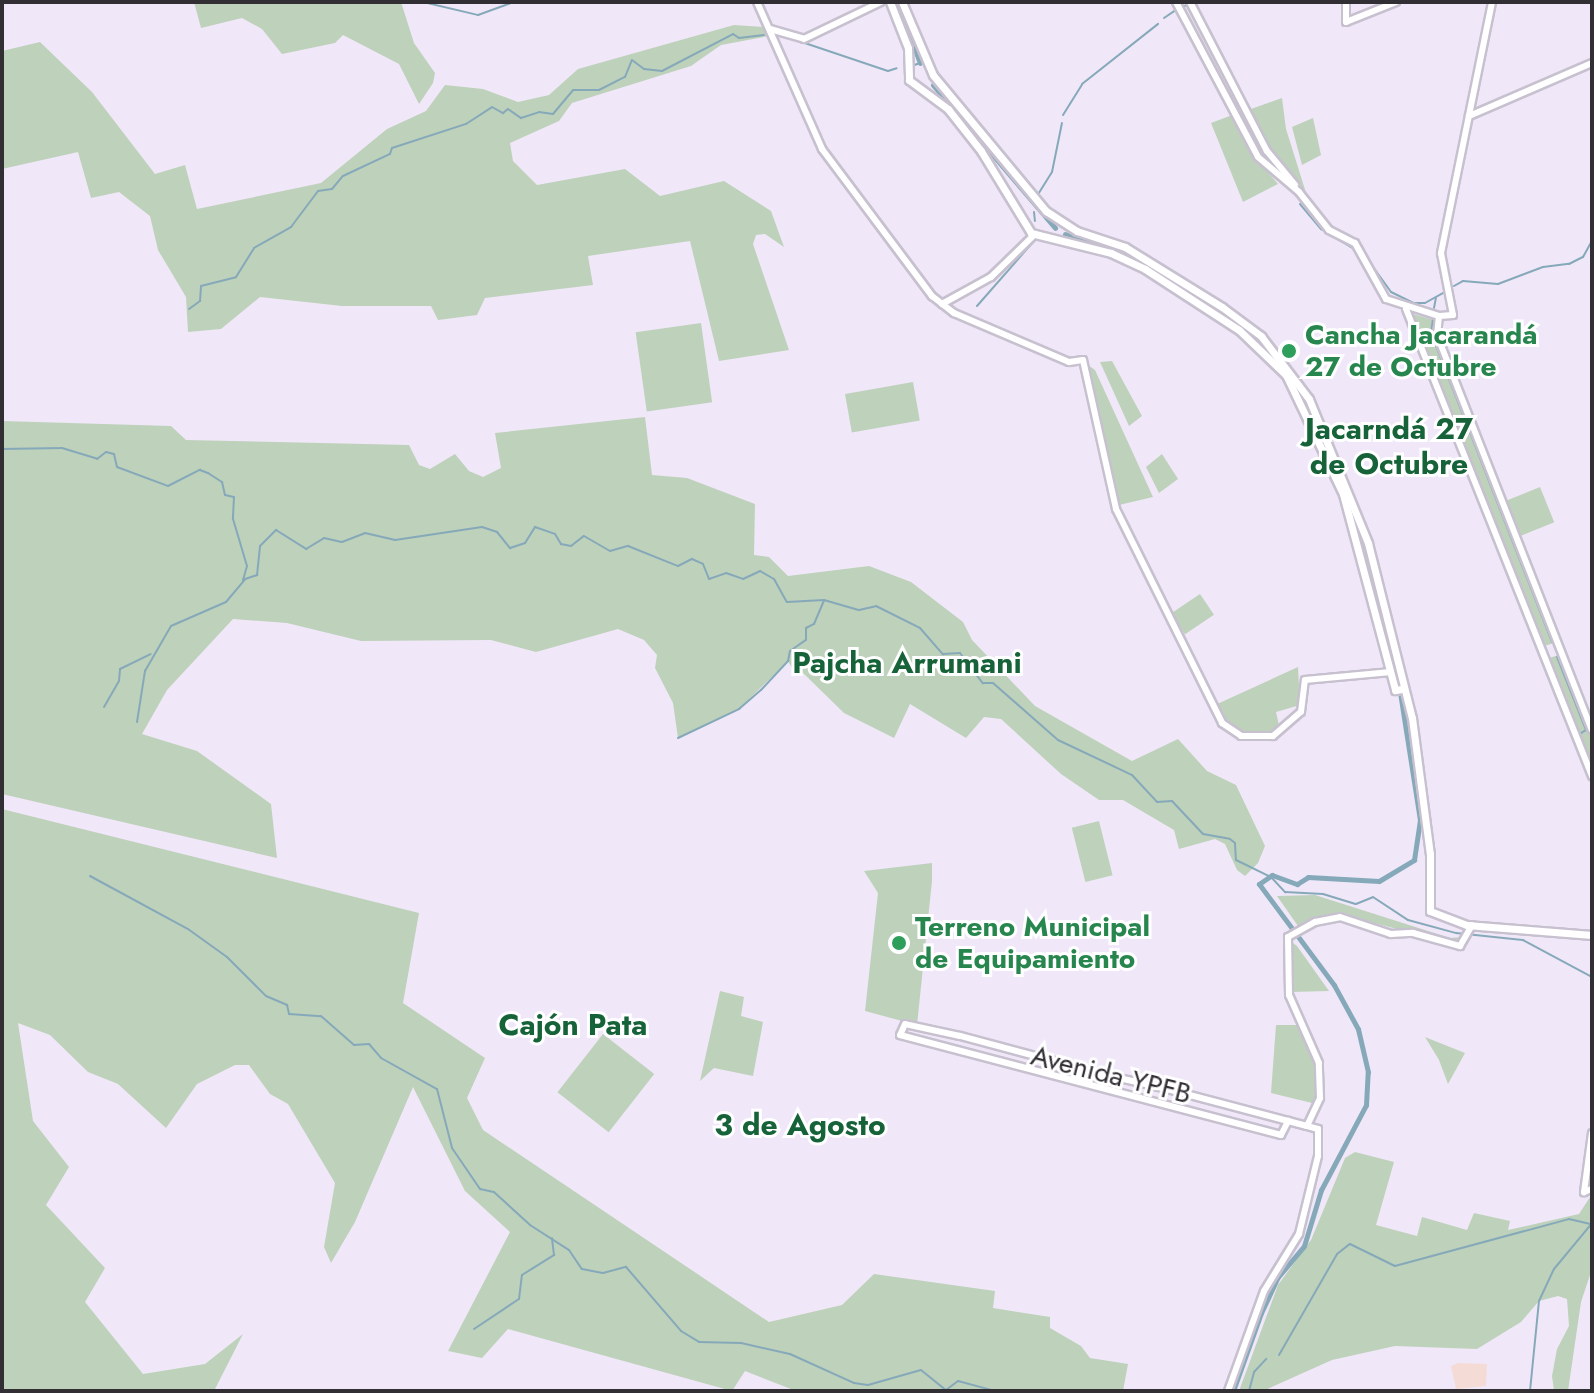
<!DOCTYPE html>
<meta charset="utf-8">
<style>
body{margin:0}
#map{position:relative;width:1594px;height:1393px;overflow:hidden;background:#f0e8f8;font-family:Jost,sans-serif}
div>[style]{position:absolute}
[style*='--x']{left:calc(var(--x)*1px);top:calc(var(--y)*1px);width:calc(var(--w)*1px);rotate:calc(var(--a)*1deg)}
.industrial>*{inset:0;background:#f5dbd5}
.green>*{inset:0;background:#bed1bb;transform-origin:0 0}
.stream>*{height:2px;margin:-1px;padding:0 1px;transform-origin:1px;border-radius:1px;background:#86a9ba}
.canal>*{height:5px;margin:-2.5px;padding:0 2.5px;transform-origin:2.5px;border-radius:2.5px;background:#86a9ba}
.roads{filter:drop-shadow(2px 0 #c7c0cf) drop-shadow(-2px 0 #c7c0cf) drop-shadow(0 2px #c7c0cf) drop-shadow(0 -2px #c7c0cf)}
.tertiary>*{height:6px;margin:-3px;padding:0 3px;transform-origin:3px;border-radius:3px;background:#fff}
.secondary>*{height:7px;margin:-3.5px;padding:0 3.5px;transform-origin:3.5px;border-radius:3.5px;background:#fff}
.dots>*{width:22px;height:22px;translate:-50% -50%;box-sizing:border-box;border:4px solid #fff;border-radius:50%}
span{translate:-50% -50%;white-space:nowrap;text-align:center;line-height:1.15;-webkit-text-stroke:6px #fff;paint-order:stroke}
.leisure-label{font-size:28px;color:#27864d;font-weight:700}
.left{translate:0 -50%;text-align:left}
.street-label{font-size:28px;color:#312e34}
.neighbourhood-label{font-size:30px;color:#176339;font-weight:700}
.frame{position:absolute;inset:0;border:4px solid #312e34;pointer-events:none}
</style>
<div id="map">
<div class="industrial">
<i style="clip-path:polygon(1458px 1363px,1487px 1364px,1486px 1386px,1456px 1389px,1451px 1366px)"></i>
</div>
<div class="green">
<i style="clip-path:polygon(194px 2px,401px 2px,414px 43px,435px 73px,433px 83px,419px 104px,399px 64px,343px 35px,335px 43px,282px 54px,262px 29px,242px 18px,201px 28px)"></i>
<i style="clip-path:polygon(734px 25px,764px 27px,769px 36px,721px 45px,691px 66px,572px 103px,559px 121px,510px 143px,513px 161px,537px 185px,625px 169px,660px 196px,724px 181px,771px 211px,784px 247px,765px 234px,756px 235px,753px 244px,789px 350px,719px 361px,690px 241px,588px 256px,593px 285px,485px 298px,477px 315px,438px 320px,431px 306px,342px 306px,260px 297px,221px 329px,188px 332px,186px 297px,158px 250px,150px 216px,119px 192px,91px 198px,78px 152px,2px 169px,2px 51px,40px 42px,92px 92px,155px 174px,185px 165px,197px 209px,321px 183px,387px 129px,426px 111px,445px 85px,483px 89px,518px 102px,549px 95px,578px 69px)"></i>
<i style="clip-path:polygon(1282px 98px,1286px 129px,1307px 196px,1269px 148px,1251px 109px)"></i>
<i style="clip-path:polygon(1235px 114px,1255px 157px,1278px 184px,1243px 202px,1211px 123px)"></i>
<i style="clip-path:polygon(1313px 118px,1321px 155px,1302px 165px,1292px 127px)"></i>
<i style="clip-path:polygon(1413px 314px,1434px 320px,1433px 333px,1554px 643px,1544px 646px)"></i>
<i style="left:701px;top:323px;width:80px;height:66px;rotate:82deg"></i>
<i style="clip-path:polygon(1112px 361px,1142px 416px,1129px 426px,1100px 362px)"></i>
<i style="clip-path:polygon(1088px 365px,1095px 370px,1153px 497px,1119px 505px)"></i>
<i style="left:913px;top:382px;width:39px;height:69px;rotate:80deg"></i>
<i style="clip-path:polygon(645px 417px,652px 475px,687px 478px,755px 504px,754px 555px,769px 557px,788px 576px,869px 566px,911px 582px,963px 622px,972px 640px,1035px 706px,1132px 761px,1178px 739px,1207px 771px,1236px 785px,1265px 846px,1258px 863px,1245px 876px,1237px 870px,1225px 844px,1215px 839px,1179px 849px,1174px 830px,1123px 800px,1099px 800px,1061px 774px,1001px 719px,984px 717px,966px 738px,910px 704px,894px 738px,844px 713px,801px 671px,796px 675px,788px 661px,739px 709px,678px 738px,673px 703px,655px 668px,657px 655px,644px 640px,618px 629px,536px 652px,491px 640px,361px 641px,287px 623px,233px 619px,167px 690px,142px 734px,197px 751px,271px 804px,277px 858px,2px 794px,2px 421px,171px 426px,186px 440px,409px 445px,419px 465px,430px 469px,455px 454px,469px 471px,483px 477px,501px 468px,495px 433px)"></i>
<i style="clip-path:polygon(1162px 454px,1178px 479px,1159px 493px,1146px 467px)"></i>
<i style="left:1540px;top:487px;width:38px;height:36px;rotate:68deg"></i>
<i style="left:1200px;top:594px;width:25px;height:35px;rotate:56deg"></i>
<i style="clip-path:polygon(1559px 655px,1592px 739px,1592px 766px,1549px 658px)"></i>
<i style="clip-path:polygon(1298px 667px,1300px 705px,1276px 712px,1280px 730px,1251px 736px,1221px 716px,1215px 705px)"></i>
<i style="clip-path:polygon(2px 809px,419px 913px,403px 1003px,485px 1058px,467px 1098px,483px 1130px,769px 1322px,842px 1305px,874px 1274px,995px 1291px,993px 1308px,1050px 1317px,1050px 1328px,1081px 1346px,1090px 1358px,1128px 1364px,1123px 1391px,796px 1391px,745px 1371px,732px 1391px,508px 1329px,482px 1358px,448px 1351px,510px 1232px,465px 1191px,413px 1087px,355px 1222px,331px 1263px,324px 1247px,335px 1183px,288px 1104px,270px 1094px,249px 1065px,235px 1065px,197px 1084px,166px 1128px,118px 1084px,88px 1072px,50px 1035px,18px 1023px,33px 1121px,69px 1167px,46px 1205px,105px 1268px,85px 1302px,143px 1374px,205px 1364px,243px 1334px,214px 1391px,2px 1391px)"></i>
<i style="left:1099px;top:821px;width:56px;height:28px;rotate:76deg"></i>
<i style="clip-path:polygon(932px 863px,932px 881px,917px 1025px,865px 1011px,878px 893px,864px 871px)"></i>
<i style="clip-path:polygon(1315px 895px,1450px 938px,1464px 937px,1449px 943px,1341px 914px,1298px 926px,1277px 896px)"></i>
<i style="clip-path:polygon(1293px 943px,1297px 946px,1329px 991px,1291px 992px)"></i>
<i style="clip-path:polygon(720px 991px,744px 997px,741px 1016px,763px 1022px,753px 1076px,714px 1068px,700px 1081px)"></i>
<i style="clip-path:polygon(1276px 1025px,1302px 1025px,1316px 1057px,1316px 1104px,1271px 1093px)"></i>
<i style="left:603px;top:1034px;width:65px;height:74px;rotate:38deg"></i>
<i style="clip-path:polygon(1425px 1037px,1465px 1053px,1448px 1084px,1439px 1060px)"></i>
<i style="clip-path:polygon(1355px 1152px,1394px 1162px,1376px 1225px,1417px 1236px,1422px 1217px,1467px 1230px,1474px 1213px,1510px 1221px,1508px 1230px,1579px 1214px,1592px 1194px,1592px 1269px,1581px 1302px,1568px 1391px,1554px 1391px,1552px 1376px,1557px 1349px,1569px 1326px,1567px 1299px,1558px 1296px,1539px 1301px,1521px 1322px,1477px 1349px,1395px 1346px,1332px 1360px,1263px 1391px,1239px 1391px,1278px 1285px,1311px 1240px,1345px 1158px)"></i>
</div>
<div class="stream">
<i style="--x:423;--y:2;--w:57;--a:13.3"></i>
<i style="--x:478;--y:15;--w:37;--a:-20"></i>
<i style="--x:538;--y:2;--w:6;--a:0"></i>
<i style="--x:1184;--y:6;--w:4;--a:-14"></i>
<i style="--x:1164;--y:18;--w:14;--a:-34"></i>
<i style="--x:778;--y:34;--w:116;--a:18.6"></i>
<i style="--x:888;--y:71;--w:9;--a:-18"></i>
<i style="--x:912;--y:66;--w:9;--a:-21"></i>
<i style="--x:1234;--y:94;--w:13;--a:63"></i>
<i style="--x:1243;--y:113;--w:66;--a:59.2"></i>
<i style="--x:1063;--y:115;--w:36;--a:-58"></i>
<i style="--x:1082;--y:84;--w:97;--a:-38.3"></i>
<i style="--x:1037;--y:196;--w:28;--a:-58"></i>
<i style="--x:1052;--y:172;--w:50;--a:-78.5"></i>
<i style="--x:1300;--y:204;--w:33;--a:50"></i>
<i style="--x:1321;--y:229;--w:39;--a:31"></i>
<i style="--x:1034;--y:212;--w:9;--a:84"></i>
<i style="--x:1363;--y:253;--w:48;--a:54.3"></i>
<i style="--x:1391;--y:292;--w:25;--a:26"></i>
<i style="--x:1414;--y:303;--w:11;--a:0"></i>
<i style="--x:1425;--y:303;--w:23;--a:-29"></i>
<i style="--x:1454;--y:286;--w:10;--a:-29"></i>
<i style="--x:1463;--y:281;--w:35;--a:5"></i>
<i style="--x:1498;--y:284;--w:48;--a:-20.7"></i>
<i style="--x:1543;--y:267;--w:26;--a:-7"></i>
<i style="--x:1569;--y:264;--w:16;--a:-27"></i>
<i style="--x:1583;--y:257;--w:18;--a:-61"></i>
<i style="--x:977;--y:306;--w:85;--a:-48.8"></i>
<i style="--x:1434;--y:308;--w:10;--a:-79"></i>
<i style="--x:189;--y:309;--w:14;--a:-36"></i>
<i style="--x:200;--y:301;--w:15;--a:-86"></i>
<i style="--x:201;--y:286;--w:36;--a:-14"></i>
<i style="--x:236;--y:277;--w:34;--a:-58"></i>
<i style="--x:254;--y:248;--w:43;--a:-29.6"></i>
<i style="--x:291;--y:227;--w:45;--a:-53.1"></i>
<i style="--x:318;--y:191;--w:14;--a:-8"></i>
<i style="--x:332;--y:189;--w:17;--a:-50"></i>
<i style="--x:343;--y:176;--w:52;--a:-25.1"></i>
<i style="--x:390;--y:154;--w:6;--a:-72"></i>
<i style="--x:392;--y:148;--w:78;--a:-18"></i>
<i style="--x:466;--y:124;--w:31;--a:-33"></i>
<i style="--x:492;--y:107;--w:13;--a:29"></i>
<i style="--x:503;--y:113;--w:6;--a:-39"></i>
<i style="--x:508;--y:109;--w:16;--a:35"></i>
<i style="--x:521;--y:118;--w:19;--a:-18"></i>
<i style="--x:539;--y:112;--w:14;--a:8"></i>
<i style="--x:553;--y:114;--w:31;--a:-50"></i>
<i style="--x:573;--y:90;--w:26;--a:0"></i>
<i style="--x:599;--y:90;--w:29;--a:-27"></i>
<i style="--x:625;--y:77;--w:18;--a:-68"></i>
<i style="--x:632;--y:60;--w:15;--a:37"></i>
<i style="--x:644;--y:69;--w:18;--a:6"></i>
<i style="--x:662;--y:71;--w:80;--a:-27.5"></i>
<i style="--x:733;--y:34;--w:7;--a:34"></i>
<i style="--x:739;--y:38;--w:25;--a:-7"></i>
<i style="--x:1433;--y:319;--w:14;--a:98"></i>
<i style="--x:1431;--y:333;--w:332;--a:68.6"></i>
<i style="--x:2;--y:449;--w:60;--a:-1"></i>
<i style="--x:62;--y:448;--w:37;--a:17"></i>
<i style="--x:97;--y:459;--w:11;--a:-38"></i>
<i style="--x:106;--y:452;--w:8;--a:14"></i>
<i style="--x:114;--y:454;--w:13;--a:77"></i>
<i style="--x:117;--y:467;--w:54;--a:20.4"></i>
<i style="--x:168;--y:486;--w:36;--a:-27"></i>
<i style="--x:200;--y:470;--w:9;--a:21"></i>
<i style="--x:208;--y:473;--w:17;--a:33"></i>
<i style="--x:222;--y:482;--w:13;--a:77"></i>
<i style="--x:225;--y:495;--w:9;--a:13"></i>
<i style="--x:234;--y:497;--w:22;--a:93"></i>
<i style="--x:233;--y:519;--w:49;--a:73.4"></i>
<i style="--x:247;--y:566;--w:15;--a:106"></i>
<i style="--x:1557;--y:657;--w:79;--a:68.3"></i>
<i style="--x:1586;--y:730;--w:6;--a:149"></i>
<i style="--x:104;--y:707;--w:30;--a:-60"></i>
<i style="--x:119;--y:681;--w:12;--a:-85"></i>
<i style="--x:120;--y:669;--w:34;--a:-26"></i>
<i style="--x:137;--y:722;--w:52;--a:-81.1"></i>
<i style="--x:145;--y:671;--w:52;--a:-60"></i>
<i style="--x:171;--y:626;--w:60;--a:-23.6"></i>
<i style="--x:226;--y:602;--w:30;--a:-50"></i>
<i style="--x:245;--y:579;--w:13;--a:-18"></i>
<i style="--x:257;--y:575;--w:29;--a:-84"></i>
<i style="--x:260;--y:546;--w:23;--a:-45"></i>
<i style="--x:276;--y:530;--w:36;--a:32"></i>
<i style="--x:306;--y:549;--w:21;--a:-31"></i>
<i style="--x:324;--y:538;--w:18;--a:13"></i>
<i style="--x:342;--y:542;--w:25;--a:-21"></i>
<i style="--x:365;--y:533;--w:31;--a:13"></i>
<i style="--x:395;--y:540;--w:88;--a:-8.5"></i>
<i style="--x:482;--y:527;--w:16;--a:18"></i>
<i style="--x:497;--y:532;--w:21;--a:51"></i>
<i style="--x:510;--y:548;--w:16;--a:-18"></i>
<i style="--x:525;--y:543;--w:19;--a:-58"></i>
<i style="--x:535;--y:527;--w:21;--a:19"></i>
<i style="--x:555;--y:534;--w:12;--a:59"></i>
<i style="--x:561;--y:544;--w:10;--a:11"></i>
<i style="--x:571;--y:546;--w:16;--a:-38"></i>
<i style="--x:584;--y:536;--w:30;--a:30"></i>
<i style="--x:610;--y:551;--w:19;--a:-16"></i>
<i style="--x:628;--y:546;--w:54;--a:21.8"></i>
<i style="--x:678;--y:566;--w:16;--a:-27"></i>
<i style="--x:692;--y:559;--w:12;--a:24"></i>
<i style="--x:703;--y:564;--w:16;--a:68"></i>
<i style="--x:709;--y:579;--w:18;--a:-19"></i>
<i style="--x:726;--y:573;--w:18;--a:19"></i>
<i style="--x:743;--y:579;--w:19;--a:-25"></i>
<i style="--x:760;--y:571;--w:16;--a:30"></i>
<i style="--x:774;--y:579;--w:26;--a:61"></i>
<i style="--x:787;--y:602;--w:37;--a:-3"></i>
<i style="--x:824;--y:600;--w:36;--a:16"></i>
<i style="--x:859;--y:610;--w:17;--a:-13"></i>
<i style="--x:876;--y:606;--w:49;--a:26.6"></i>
<i style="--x:920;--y:628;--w:35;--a:49"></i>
<i style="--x:943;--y:654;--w:17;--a:-3"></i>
<i style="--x:960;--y:653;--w:38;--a:53"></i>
<i style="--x:983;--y:683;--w:10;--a:0"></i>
<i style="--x:993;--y:683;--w:86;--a:41.2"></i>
<i style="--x:1058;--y:740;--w:82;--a:25.3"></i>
<i style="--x:1132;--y:775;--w:37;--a:47"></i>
<i style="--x:1157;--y:802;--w:15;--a:-4"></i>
<i style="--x:1172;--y:801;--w:45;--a:46.8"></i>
<i style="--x:1203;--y:834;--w:27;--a:10"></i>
<i style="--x:1230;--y:839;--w:6;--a:39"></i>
<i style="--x:1235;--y:843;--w:17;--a:87"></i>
<i style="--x:1236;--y:860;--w:39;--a:26"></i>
<i style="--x:1271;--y:877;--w:21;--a:47"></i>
<i style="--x:1285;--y:892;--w:38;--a:3"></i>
<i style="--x:1323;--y:894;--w:34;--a:17"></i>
<i style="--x:1356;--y:904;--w:18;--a:-22"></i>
<i style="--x:1373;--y:897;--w:42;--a:33.3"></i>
<i style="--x:1408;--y:920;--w:50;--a:15.2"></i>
<i style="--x:1456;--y:933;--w:67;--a:6"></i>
<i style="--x:1523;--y:940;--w:78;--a:28.2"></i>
<i style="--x:678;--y:738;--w:68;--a:-25.4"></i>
<i style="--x:739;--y:709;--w:29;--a:-41"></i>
<i style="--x:761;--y:690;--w:40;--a:-47"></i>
<i style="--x:788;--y:661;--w:10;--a:-79"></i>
<i style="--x:790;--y:651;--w:19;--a:-35"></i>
<i style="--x:806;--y:640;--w:12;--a:-90"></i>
<i style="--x:806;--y:628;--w:9;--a:-27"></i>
<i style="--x:814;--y:624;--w:25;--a:-67"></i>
<i style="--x:90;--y:876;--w:111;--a:28.4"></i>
<i style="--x:188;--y:929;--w:48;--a:35.7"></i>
<i style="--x:227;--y:957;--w:55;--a:45"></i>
<i style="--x:266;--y:996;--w:23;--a:23"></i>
<i style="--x:287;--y:1005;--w:9;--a:77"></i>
<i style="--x:289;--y:1014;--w:32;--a:4"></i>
<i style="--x:321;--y:1016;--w:44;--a:41.3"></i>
<i style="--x:354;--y:1045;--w:15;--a:-4"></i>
<i style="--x:369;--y:1044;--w:18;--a:49"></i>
<i style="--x:381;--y:1058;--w:64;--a:29"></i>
<i style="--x:437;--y:1089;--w:61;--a:75.7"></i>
<i style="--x:452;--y:1148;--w:50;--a:55.7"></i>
<i style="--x:480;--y:1189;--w:14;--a:12"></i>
<i style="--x:494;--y:1192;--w:49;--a:42.5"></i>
<i style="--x:530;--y:1225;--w:46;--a:32.7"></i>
<i style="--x:569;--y:1250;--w:23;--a:56"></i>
<i style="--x:582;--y:1269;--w:21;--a:11"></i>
<i style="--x:603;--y:1273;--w:24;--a:-15"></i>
<i style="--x:626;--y:1267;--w:84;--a:49.3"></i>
<i style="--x:681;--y:1331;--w:21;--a:31"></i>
<i style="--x:699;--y:1342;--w:42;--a:1.4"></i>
<i style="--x:741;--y:1343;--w:50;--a:12.7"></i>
<i style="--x:790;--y:1354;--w:70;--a:24.4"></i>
<i style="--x:854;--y:1383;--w:14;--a:8"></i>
<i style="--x:868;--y:1385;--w:55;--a:-15.8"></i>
<i style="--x:921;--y:1370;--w:32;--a:39"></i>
<i style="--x:946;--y:1390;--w:15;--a:-37"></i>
<i style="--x:958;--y:1381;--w:39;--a:15"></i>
<i style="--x:474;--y:1329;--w:54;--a:-33.7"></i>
<i style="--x:519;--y:1299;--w:24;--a:-83"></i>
<i style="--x:522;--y:1275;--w:38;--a:-32"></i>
<i style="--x:554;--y:1255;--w:17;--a:-97"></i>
<i style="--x:1279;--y:1355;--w:116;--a:-60.1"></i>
<i style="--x:1337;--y:1254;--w:16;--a:-38"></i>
<i style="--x:1350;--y:1244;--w:50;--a:26.1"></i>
<i style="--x:1395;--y:1266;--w:180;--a:-15.1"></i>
<i style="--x:1569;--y:1219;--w:23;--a:13"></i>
<i style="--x:1249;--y:1391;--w:20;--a:-75"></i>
<i style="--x:1254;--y:1372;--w:18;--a:-47"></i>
<i style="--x:1530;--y:1391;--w:90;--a:-84.3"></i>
<i style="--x:1539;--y:1301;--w:35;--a:-65"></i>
<i style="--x:1554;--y:1269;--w:60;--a:-50.4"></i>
</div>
<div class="canal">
<i style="--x:897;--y:2;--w:65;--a:69.3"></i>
<i style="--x:933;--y:85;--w:188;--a:49.5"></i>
<i style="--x:1065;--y:234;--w:93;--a:21.3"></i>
<i style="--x:1152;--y:268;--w:94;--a:32"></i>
<i style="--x:1232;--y:318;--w:52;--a:42.6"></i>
<i style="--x:1233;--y:1391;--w:83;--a:-70.3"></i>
<i style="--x:1261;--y:1313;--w:40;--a:-65"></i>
<i style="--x:1278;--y:1277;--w:40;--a:-50"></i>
<i style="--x:1304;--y:1246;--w:59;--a:-73.1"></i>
<i style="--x:1321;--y:1190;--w:96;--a:-62.1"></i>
<i style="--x:1366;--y:1105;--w:33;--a:-87"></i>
<i style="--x:1368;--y:1072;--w:44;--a:-103.1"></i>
<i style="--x:1358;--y:1029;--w:50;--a:-118.6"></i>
<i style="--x:1334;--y:985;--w:126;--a:-126.6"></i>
<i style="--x:1259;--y:884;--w:16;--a:-35"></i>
<i style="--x:1272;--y:875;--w:27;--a:20"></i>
<i style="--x:1297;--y:884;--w:13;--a:-32"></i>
<i style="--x:1308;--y:877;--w:71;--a:3.2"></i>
<i style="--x:1379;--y:881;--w:41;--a:-31"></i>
<i style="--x:1414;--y:860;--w:40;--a:-81.5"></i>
<i style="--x:1420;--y:820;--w:155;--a:-98.9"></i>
</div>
<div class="roads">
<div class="tertiary">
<i style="--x:757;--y:2;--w:161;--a:66.1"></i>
<i style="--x:822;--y:149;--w:184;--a:53.2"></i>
<i style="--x:932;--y:296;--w:28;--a:38"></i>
<i style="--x:954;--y:313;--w:125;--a:23.1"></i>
<i style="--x:1069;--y:362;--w:14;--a:-8"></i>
<i style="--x:1083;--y:360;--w:153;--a:77.5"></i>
<i style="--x:1116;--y:509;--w:239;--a:63.6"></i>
<i style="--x:1222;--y:723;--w:23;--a:34"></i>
<i style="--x:1241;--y:736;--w:32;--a:0"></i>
<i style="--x:1273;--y:736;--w:37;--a:-41"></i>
<i style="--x:1301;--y:712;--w:32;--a:-83"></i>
<i style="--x:1305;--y:680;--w:86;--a:-5.3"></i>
<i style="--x:1176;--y:2;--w:175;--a:62.1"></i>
<i style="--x:1258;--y:157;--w:54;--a:40.5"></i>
<i style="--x:1299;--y:192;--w:48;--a:51.7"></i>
<i style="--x:1329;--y:230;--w:29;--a:27"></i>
<i style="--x:1355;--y:243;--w:64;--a:61"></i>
<i style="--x:1386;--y:299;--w:56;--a:17.8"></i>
<i style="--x:1439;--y:316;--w:14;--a:-4"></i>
<i style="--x:1453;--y:315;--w:63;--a:-101"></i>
<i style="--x:1441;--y:253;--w:256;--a:-78.5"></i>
<i style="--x:1190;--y:2;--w:168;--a:62.7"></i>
<i style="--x:1267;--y:151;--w:44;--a:50.5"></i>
<i style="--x:1346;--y:2;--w:20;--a:90"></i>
<i style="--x:1346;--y:22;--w:54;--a:-21.8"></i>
<i style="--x:770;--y:29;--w:35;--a:16"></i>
<i style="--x:804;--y:39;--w:85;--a:-25.7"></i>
<i style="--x:1469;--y:116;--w:134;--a:-23.3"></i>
<i style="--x:942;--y:304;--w:56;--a:-28.9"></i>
<i style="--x:991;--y:277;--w:60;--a:-44.3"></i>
<i style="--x:1406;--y:309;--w:503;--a:68.28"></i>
<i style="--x:1439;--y:316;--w:19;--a:96"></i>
<i style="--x:1437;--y:335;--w:424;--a:68.6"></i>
<i style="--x:1307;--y:1126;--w:31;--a:-65"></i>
<i style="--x:1320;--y:1098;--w:35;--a:-92"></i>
<i style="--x:1319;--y:1063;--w:74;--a:-113.8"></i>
<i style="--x:1289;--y:995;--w:58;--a:-91"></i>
<i style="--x:1288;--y:937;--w:31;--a:-29"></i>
<i style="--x:1315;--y:922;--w:25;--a:-11"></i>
<i style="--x:1340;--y:917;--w:54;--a:18.4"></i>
<i style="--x:1391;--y:934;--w:22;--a:-3"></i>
<i style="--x:1413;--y:933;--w:49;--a:15.5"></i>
<i style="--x:1460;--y:946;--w:24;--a:-60"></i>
<i style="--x:1592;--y:1133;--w:60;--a:97.7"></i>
<i style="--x:1584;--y:1192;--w:9;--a:-21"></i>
<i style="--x:1228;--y:1391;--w:106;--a:-70.2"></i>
<i style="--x:1264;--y:1291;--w:67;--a:-58.4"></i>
<i style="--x:1299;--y:1234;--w:80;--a:-76.3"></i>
<i style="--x:1318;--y:1156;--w:27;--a:-90"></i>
<i style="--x:1318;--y:1129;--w:11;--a:-165"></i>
<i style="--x:1307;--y:1126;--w:149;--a:-165.2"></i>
<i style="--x:1163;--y:1088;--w:58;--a:-167.2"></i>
<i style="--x:1106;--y:1075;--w:151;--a:-165"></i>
<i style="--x:960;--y:1036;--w:56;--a:-167.7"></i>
<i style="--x:905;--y:1024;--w:12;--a:114"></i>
<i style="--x:900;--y:1035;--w:394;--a:14.7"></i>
<i style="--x:1281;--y:1135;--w:16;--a:-63"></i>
</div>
<div class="secondary">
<i style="--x:890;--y:2;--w:49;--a:68.6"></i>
<i style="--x:908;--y:48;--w:32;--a:88"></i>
<i style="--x:909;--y:80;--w:49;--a:36.6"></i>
<i style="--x:948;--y:109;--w:53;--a:51.8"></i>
<i style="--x:981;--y:151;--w:96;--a:58.6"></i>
<i style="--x:1031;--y:233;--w:82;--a:14"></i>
<i style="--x:1111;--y:253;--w:38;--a:25"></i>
<i style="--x:1145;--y:269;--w:112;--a:33"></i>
<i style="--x:1239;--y:330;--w:65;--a:43.8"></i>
<i style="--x:1286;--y:375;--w:132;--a:64.4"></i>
<i style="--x:1343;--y:494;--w:203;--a:75.1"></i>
<i style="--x:1395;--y:690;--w:7;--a:-8"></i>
<i style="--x:902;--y:2;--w:79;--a:67"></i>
<i style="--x:933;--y:75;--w:177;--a:50.3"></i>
<i style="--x:1046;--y:211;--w:37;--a:33"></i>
<i style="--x:1077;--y:231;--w:51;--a:18.4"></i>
<i style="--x:1125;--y:247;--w:114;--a:31.7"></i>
<i style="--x:1222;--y:307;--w:49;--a:36.6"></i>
<i style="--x:1261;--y:336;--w:79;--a:52.7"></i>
<i style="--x:1309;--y:399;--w:156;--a:67.7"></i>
<i style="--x:1368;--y:543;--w:180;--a:75.9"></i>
<i style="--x:1412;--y:718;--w:137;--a:82.5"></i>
<i style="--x:1430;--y:854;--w:57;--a:90"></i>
<i style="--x:1430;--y:911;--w:40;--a:21"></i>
<i style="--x:1467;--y:925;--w:125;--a:4.6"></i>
</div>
</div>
<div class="dots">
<i style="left:1289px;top:351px;background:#2e9e5b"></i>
<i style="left:899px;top:943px;background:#2e9e5b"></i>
</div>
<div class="leisure-label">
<span class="left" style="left:1305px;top:351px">Cancha Jacarandá<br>27 de Octubre</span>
<span class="left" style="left:915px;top:943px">Terreno Municipal<br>de Equipamiento</span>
</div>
<div class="street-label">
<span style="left:1111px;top:1075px;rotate:14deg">Avenida YPFB</span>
</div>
<div class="neighbourhood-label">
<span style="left:1389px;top:446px">Jacarndá 27<br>de Octubre</span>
<span style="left:907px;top:663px">Pajcha Arrumani</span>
<span style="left:573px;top:1025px">Cajón Pata</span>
<span style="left:800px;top:1125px">3 de Agosto</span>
</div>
<div class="frame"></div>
</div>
